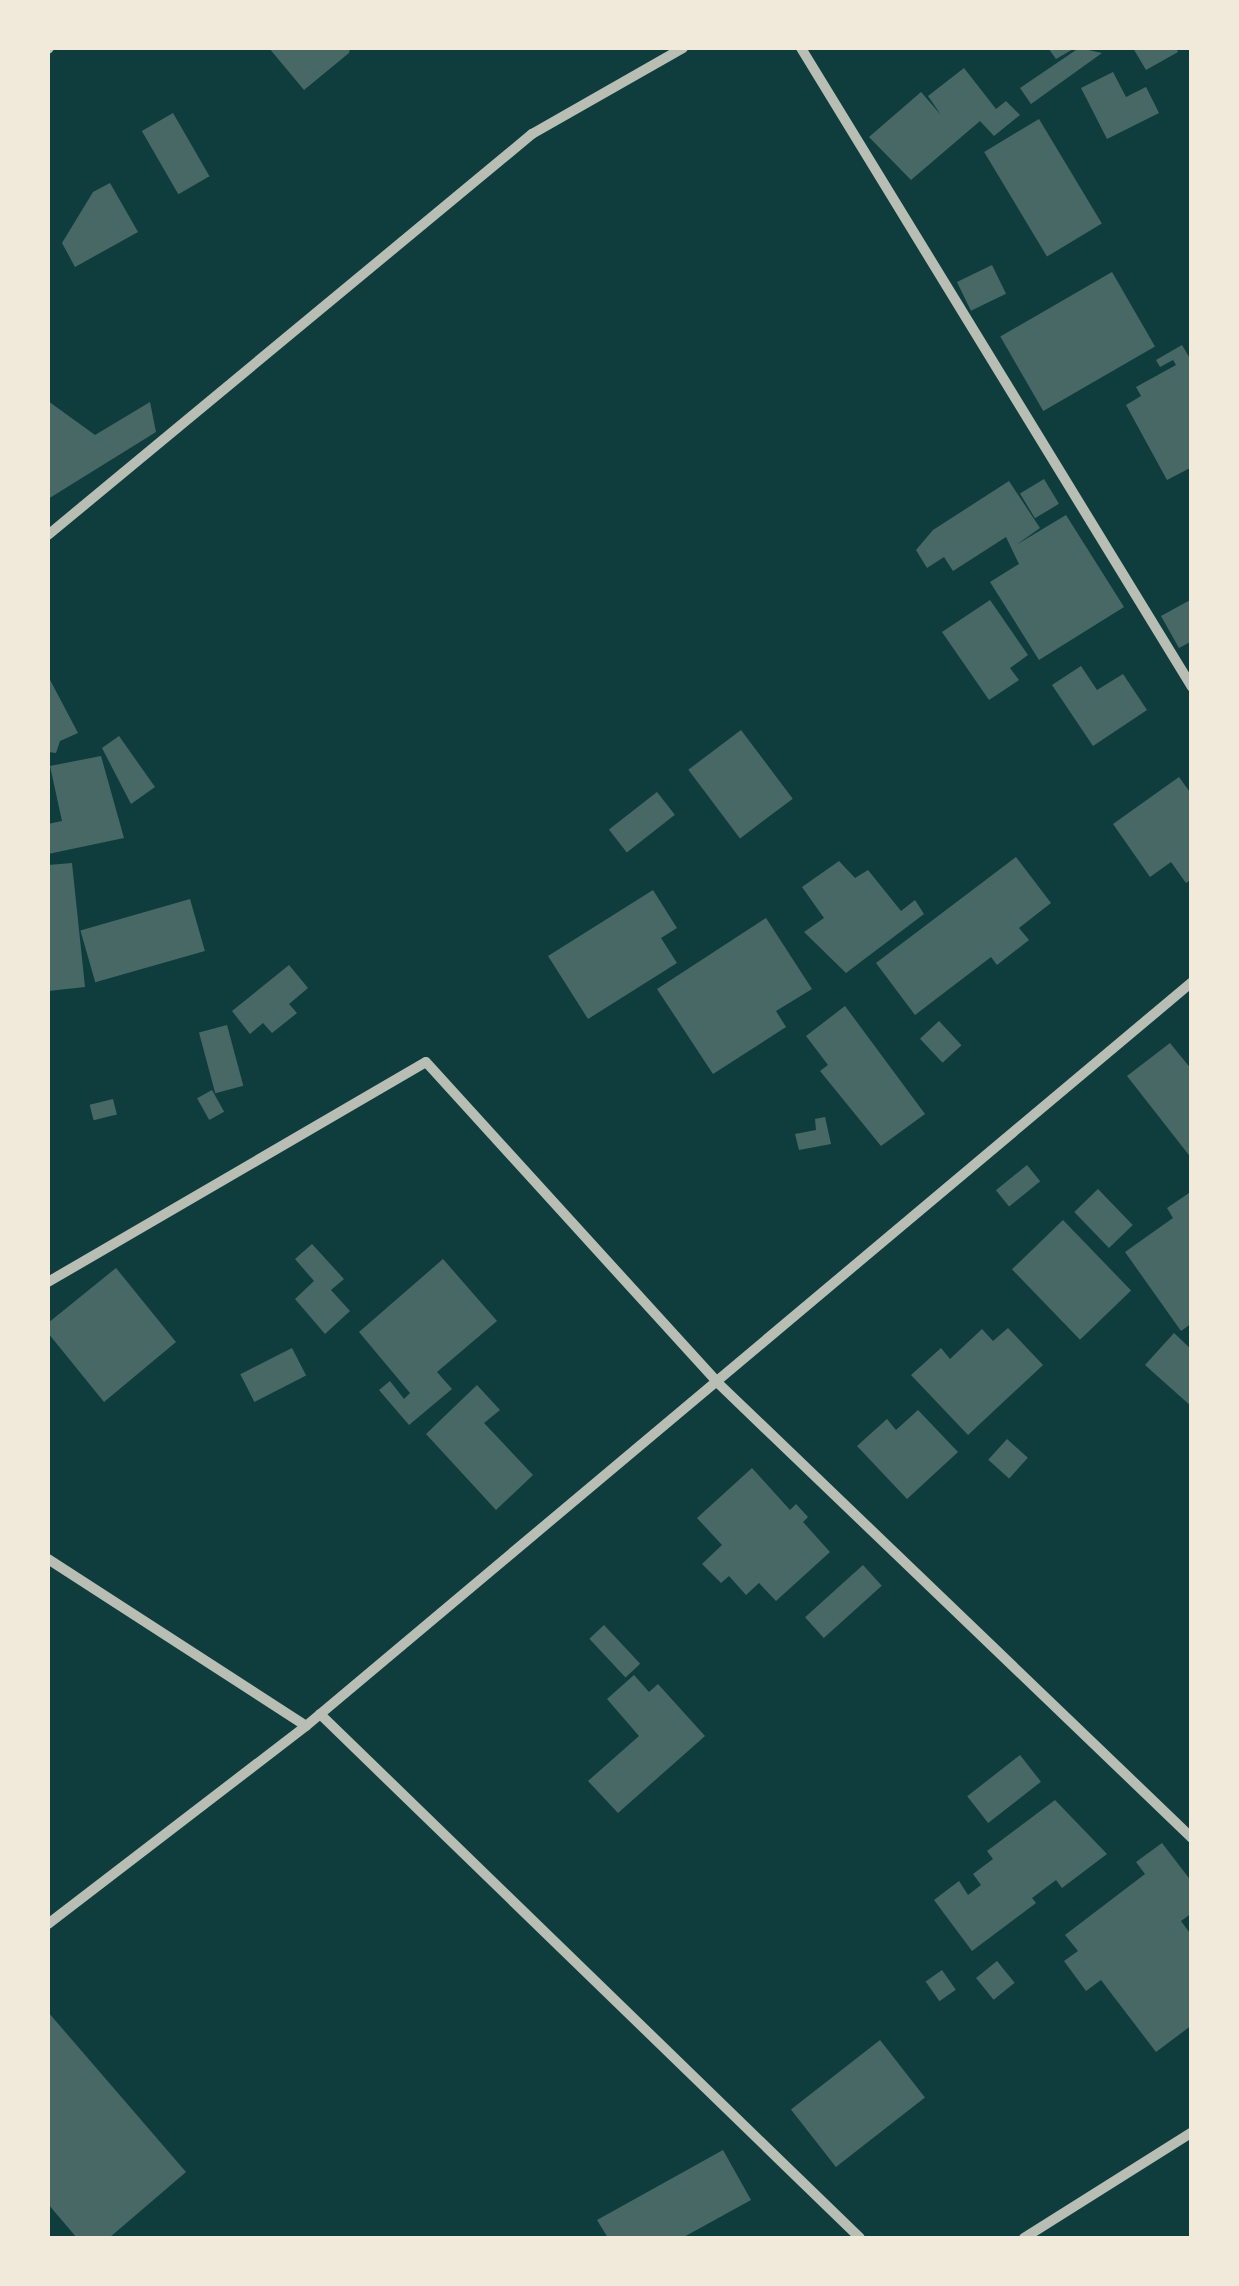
<!DOCTYPE html>
<style>
body{margin:0}
#map{position:relative;width:1239px;height:2286px;overflow:hidden;background:#0f3d3e;font-family:Ubuntu,sans-serif}
div>[style]{position:absolute}
[style*='--x']{left:calc(var(--x)*1px);top:calc(var(--y)*1px);width:calc(var(--w)*1px);rotate:calc(var(--a)*1deg)}
.building>*{inset:0;background:#486865;transform-origin:0 0}
.minor>*{height:10px;margin:-5px;padding:0 5px;transform-origin:5px;border-radius:5px;background:#b8beb3}
span{translate:-50% -50%;white-space:nowrap;text-align:center;line-height:1.15;-webkit-text-stroke:10px #f1e9da;paint-order:stroke}
.frame{position:absolute;inset:0;border:50px solid #f1e9da;pointer-events:none}
</style>
<div id="map">
<div class="building">
<i style="clip-path:polygon(269px 48px,350px 48px,349px 53px,304px 90px)"></i>
<i style="clip-path:polygon(1048px 48px,1075px 48px,1056px 59px)"></i>
<i style="clip-path:polygon(1079px 48px,1102px 53px,1031px 104px,1020px 88px)"></i>
<i style="clip-path:polygon(1133px 48px,1176px 48px,1178px 52px,1146px 70px)"></i>
<i style="clip-path:polygon(964px 68px,996px 109px,1006px 101px,1020px 115px,994px 136px,980px 121px,911px 180px,869px 137px,921px 92px,941px 115px,928px 96px)"></i>
<i style="clip-path:polygon(1113px 72px,1126px 97px,1146px 87px,1159px 113px,1107px 139px,1081px 88px)"></i>
<i style="left:173px;top:113px;width:73px;height:36px;rotate:60deg"></i>
<i style="left:1039px;top:119px;width:122px;height:64px;rotate:59deg"></i>
<i style="clip-path:polygon(110px 183px,138px 232px,75px 267px,62px 243px,93px 192px)"></i>
<i style="left:992px;top:265px;width:32px;height:39px;rotate:64deg"></i>
<i style="left:1112px;top:272px;width:86px;height:129px;rotate:60deg"></i>
<i style="clip-path:polygon(1182px 345px,1192px 362px,1192px 467px,1167px 480px,1126px 405px,1141px 396px,1136px 387px,1176px 365px,1173px 360px,1160px 367px,1156px 360px)"></i>
<i style="clip-path:polygon(48px 401px,95px 435px,150px 402px,156px 432px,48px 499px)"></i>
<i style="left:1044px;top:479px;width:29px;height:28px;rotate:59deg"></i>
<i style="clip-path:polygon(1009px 481px,1040px 528px,1016px 545px,1066px 515px,1124px 607px,1039px 660px,990px 582px,1019px 564px,1006px 537px,953px 571px,944px 557px,927px 568px,916px 550px,933px 530px)"></i>
<i style="clip-path:polygon(1192px 599px,1192px 641px,1179px 648px,1161px 616px)"></i>
<i style="clip-path:polygon(990px 600px,1028px 655px,1010px 668px,1019px 680px,989px 700px,942px 632px)"></i>
<i style="clip-path:polygon(1081px 666px,1097px 690px,1123px 674px,1147px 710px,1093px 746px,1052px 685px)"></i>
<i style="clip-path:polygon(48px 676px,78px 733px,60px 741px,56px 753px,48px 752px)"></i>
<i style="left:741px;top:730px;width:86px;height:66px;rotate:53deg"></i>
<i style="clip-path:polygon(119px 736px,155px 787px,131px 804px,102px 748px)"></i>
<i style="clip-path:polygon(101px 756px,124px 838px,48px 854px,48px 824px,62px 821px,50px 766px)"></i>
<i style="clip-path:polygon(1179px 777px,1192px 795px,1192px 879px,1186px 883px,1171px 862px,1150px 877px,1113px 824px)"></i>
<i style="left:657px;top:792px;width:29px;height:61px;rotate:52deg"></i>
<i style="clip-path:polygon(1016px 857px,1051px 903px,1019px 928px,1029px 940px,997px 965px,991px 957px,915px 1015px,876px 963px)"></i>
<i style="clip-path:polygon(839px 861px,855px 878px,868px 870px,901px 911px,915px 900px,924px 914px,846px 973px,804px 932px,824px 918px,802px 887px)"></i>
<i style="clip-path:polygon(72px 863px,85px 987px,48px 991px,48px 865px)"></i>
<i style="clip-path:polygon(653px 890px,677px 928px,661px 938px,677px 963px,588px 1019px,548px 956px)"></i>
<i style="left:190px;top:899px;width:54px;height:114px;rotate:74deg"></i>
<i style="clip-path:polygon(766px 918px,812px 989px,776px 1011px,786px 1027px,713px 1074px,657px 989px)"></i>
<i style="clip-path:polygon(289px 965px,308px 988px,289px 1004px,297px 1013px,272px 1033px,263px 1023px,250px 1034px,232px 1011px)"></i>
<i style="clip-path:polygon(845px 1006px,925px 1114px,881px 1146px,820px 1071px,828px 1065px,806px 1036px)"></i>
<i style="left:939px;top:1021px;width:33px;height:26px;rotate:47deg"></i>
<i style="left:227px;top:1025px;width:63px;height:29px;rotate:75deg"></i>
<i style="clip-path:polygon(1170px 1043px,1192px 1070px,1192px 1159px,1127px 1076px)"></i>
<i style="left:212px;top:1090px;width:25px;height:17px;rotate:61deg"></i>
<i style="left:113px;top:1099px;width:16px;height:24px;rotate:76deg"></i>
<i style="clip-path:polygon(825px 1117px,831px 1144px,799px 1150px,795px 1134px,816px 1130px,815px 1119px)"></i>
<i style="left:1027px;top:1165px;width:21px;height:40px;rotate:51deg"></i>
<i style="left:1098px;top:1189px;width:50px;height:33px;rotate:46deg"></i>
<i style="clip-path:polygon(1189px 1193px,1192px 1323px,1181px 1331px,1125px 1252px,1173px 1218px,1167px 1208px)"></i>
<i style="left:1063px;top:1220px;width:98px;height:71px;rotate:46deg"></i>
<i style="clip-path:polygon(312px 1244px,344px 1279px,331px 1290px,350px 1311px,325px 1334px,295px 1299px,314px 1281px,295px 1259px)"></i>
<i style="clip-path:polygon(443px 1259px,497px 1321px,437px 1372px,452px 1389px,409px 1425px,379px 1390px,390px 1381px,404px 1399px,410px 1393px,359px 1332px)"></i>
<i style="clip-path:polygon(116px 1268px,176px 1342px,104px 1402px,48px 1333px,48px 1323px)"></i>
<i style="clip-path:polygon(1008px 1328px,1043px 1365px,968px 1435px,911px 1375px,941px 1348px,950px 1359px,982px 1329px,993px 1341px)"></i>
<i style="clip-path:polygon(1174px 1333px,1192px 1350px,1192px 1407px,1145px 1365px)"></i>
<i style="left:292px;top:1348px;width:31px;height:58px;rotate:63deg"></i>
<i style="clip-path:polygon(477px 1385px,500px 1410px,484px 1423px,533px 1475px,496px 1510px,426px 1434px)"></i>
<i style="clip-path:polygon(918px 1410px,958px 1452px,907px 1499px,857px 1446px,887px 1419px,896px 1430px)"></i>
<i style="left:1007px;top:1439px;width:28px;height:28px;rotate:42deg"></i>
<i style="clip-path:polygon(752px 1468px,790px 1510px,796px 1504px,808px 1517px,803px 1522px,830px 1552px,776px 1601px,759px 1583px,746px 1595px,729px 1576px,721px 1583px,702px 1564px,722px 1545px,697px 1518px)"></i>
<i style="left:863px;top:1565px;width:28px;height:78px;rotate:48deg"></i>
<i style="left:604px;top:1625px;width:53px;height:20px;rotate:47deg"></i>
<i style="clip-path:polygon(634px 1675px,649px 1692px,658px 1684px,705px 1736px,618px 1813px,588px 1781px,639px 1736px,607px 1699px)"></i>
<i style="left:1020px;top:1755px;width:34px;height:67px;rotate:52deg"></i>
<i style="clip-path:polygon(1055px 1800px,1107px 1854px,1062px 1888px,1056px 1880px,1032px 1898px,1036px 1903px,972px 1951px,934px 1900px,959px 1881px,968px 1895px,981px 1885px,973px 1874px,993px 1859px,987px 1851px)"></i>
<i style="clip-path:polygon(1162px 1843px,1192px 1882px,1192px 1913px,1181px 1921px,1192px 1936px,1192px 2025px,1156px 2052px,1101px 1980px,1086px 1991px,1064px 1961px,1078px 1951px,1065px 1935px,1145px 1874px,1136px 1862px)"></i>
<i style="left:997px;top:1961px;width:28px;height:27px;rotate:51deg"></i>
<i style="left:942px;top:1970px;width:24px;height:20px;rotate:55deg"></i>
<i style="clip-path:polygon(48px 2012px,186px 2172px,109px 2238px,77px 2238px,48px 2204px)"></i>
<i style="left:880px;top:2040px;width:73px;height:113px;rotate:52deg"></i>
<i style="clip-path:polygon(723px 2150px,751px 2200px,682px 2238px,608px 2238px,597px 2220px)"></i>
</div>
<div class="minor">
<i style="--x:801;--y:48;--w:749;--a:58.54"></i>
<i style="--x:48;--y:49;--w:1;--a:-45"></i>
<i style="--x:48;--y:535;--w:629;--a:-39.64"></i>
<i style="--x:532;--y:134;--w:174;--a:-29.7"></i>
<i style="--x:48;--y:1282;--w:437;--a:-30.2"></i>
<i style="--x:426;--y:1062;--w:435;--a:47.7"></i>
<i style="--x:719;--y:1384;--w:656;--a:43.83"></i>
<i style="--x:48;--y:1559;--w:307;--a:32.9"></i>
<i style="--x:320;--y:1714;--w:752;--a:44.14"></i>
<i style="--x:48;--y:1924;--w:325;--a:-37.5"></i>
<i style="--x:306;--y:1726;--w:1157;--a:-40.02"></i>
<i style="--x:1024;--y:2238;--w:199;--a:-32.2"></i>
</div>
<div class="frame"></div>
</div>
